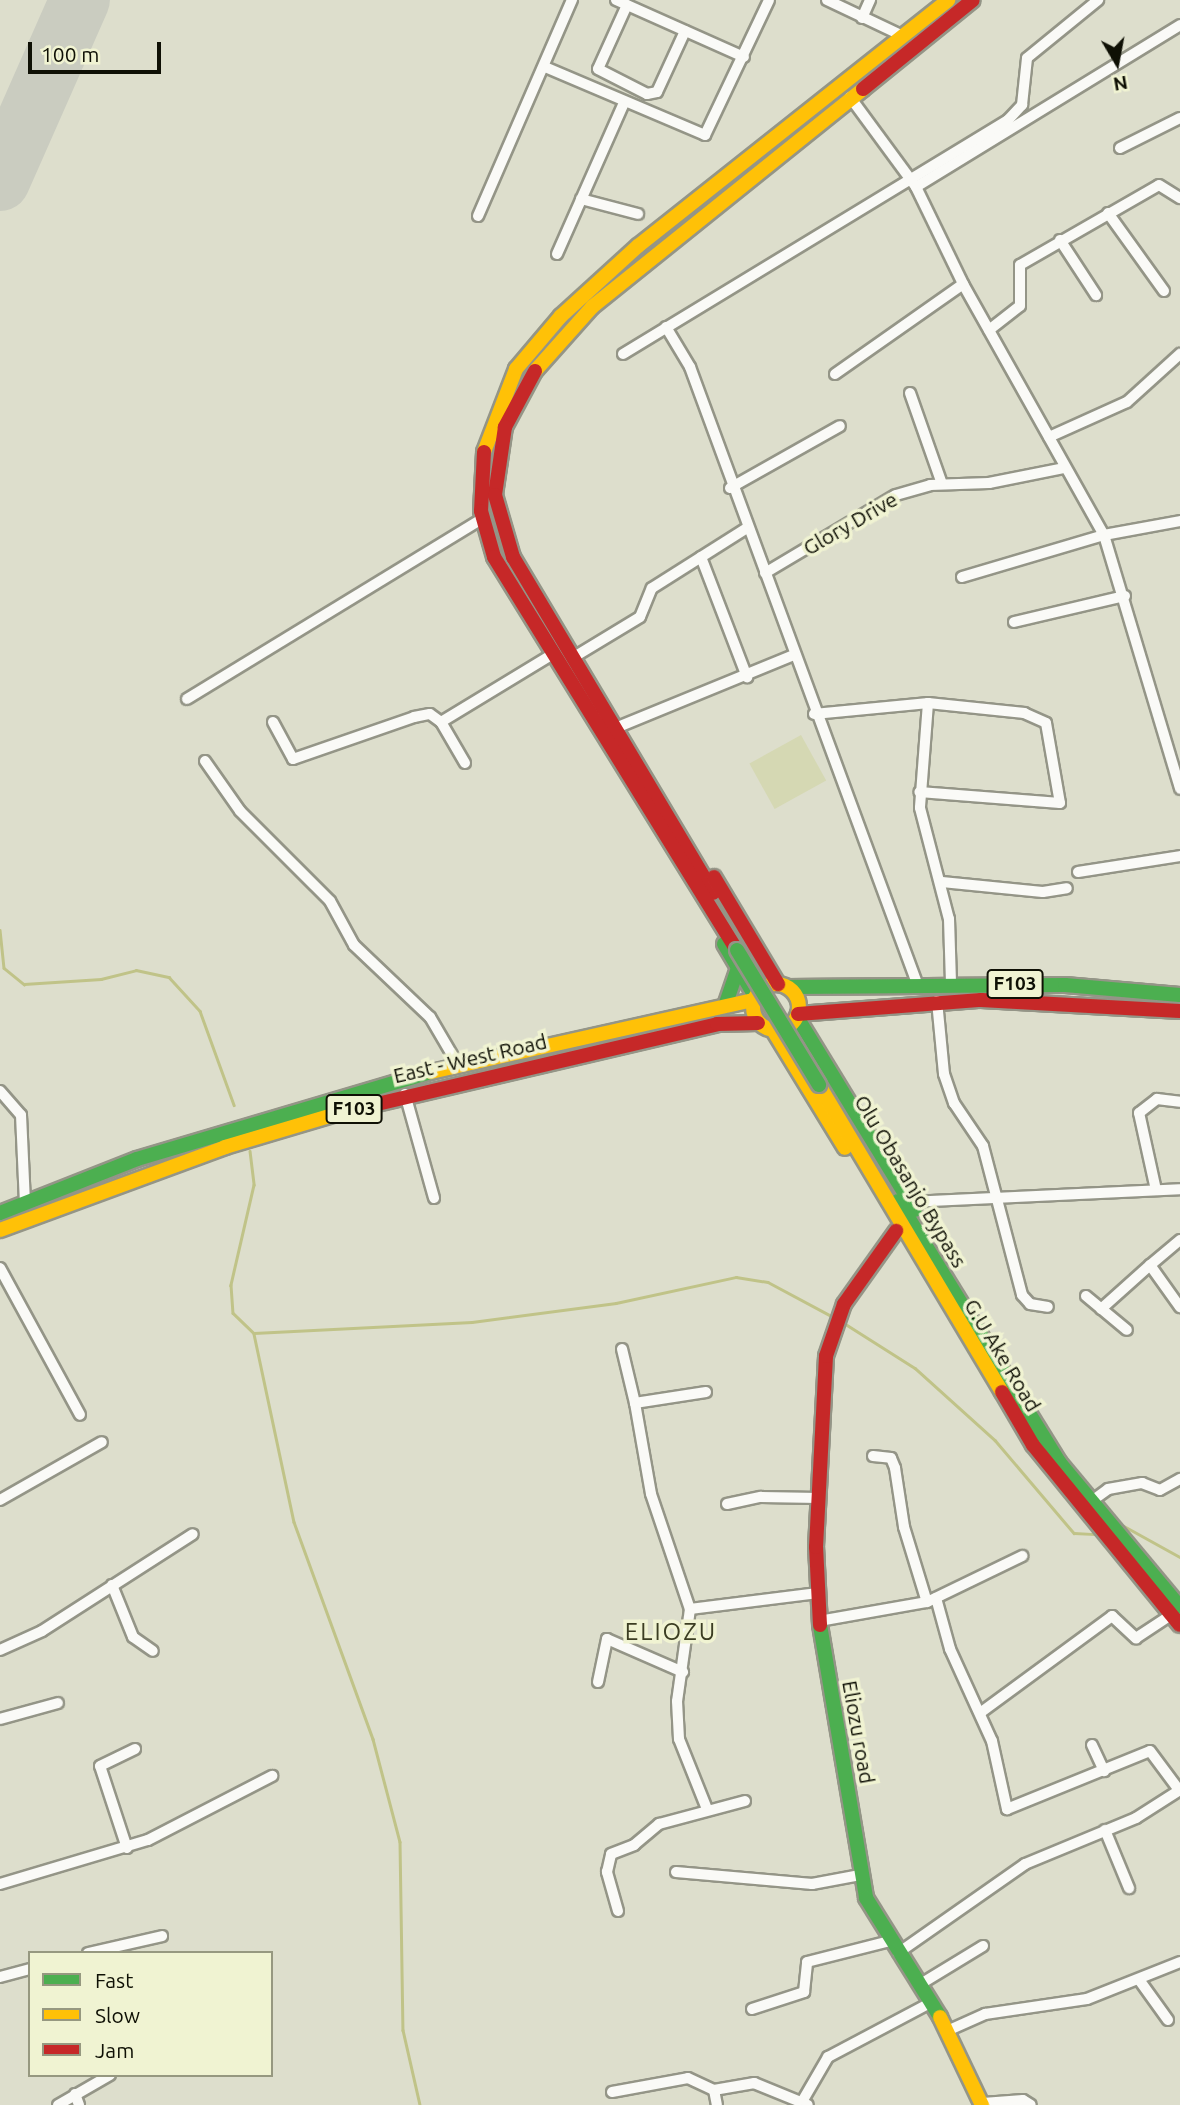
<!DOCTYPE html>
<style>
body{margin:0}
#map{position:relative;width:1180px;height:2105px;overflow:hidden;background:#dddecc;font-family:Ubuntu,sans-serif}
div>[style]{position:absolute}
[style*='--x']{left:calc(var(--x)*1px);top:calc(var(--y)*1px);width:calc(var(--w)*1px);rotate:calc(var(--a)*1deg)}
.green>*{inset:0;background:#d5d8b3;transform-origin:0 0}
.stream>*{height:2.5px;margin:-1.25px;padding:0 1.25px;transform-origin:1.25px;border-radius:1.25px;background:#c0c388}
.runway>*{height:60px;margin:-30px;padding:0 30px;transform-origin:30px;border-radius:30px;background:#caccc0}
.roads{filter:drop-shadow(2px 0 #949587) drop-shadow(-2px 0 #949587) drop-shadow(0 2px #949587) drop-shadow(0 -2px #949587)}
.street>*{height:10px;margin:-5px;padding:0 5px;transform-origin:5px;border-radius:5px;background:#fafaf7}
.fast>*{height:14px;margin:-7px;padding:0 7px;transform-origin:7px;border-radius:7px;background:#4caf50}
.slow>*{height:14px;margin:-7px;padding:0 7px;transform-origin:7px;border-radius:7px;background:#ffc107}
.slow>.ring{margin:-7px;padding:0;box-sizing:content-box;background:none;border:14px solid #ffc107;border-radius:50%}
.jam>*{height:14px;margin:-7px;padding:0 7px;transform-origin:7px;border-radius:7px;background:#c62828}
.bridges{filter:drop-shadow(2px 0 #949587) drop-shadow(-2px 0 #949587) drop-shadow(0 2px #949587) drop-shadow(0 -2px #949587)}
.fast-bridge>*{height:14px;margin:-7px;padding:0 7px;transform-origin:7px;border-radius:7px;background:#4caf50}
span{translate:-50% -50%;white-space:nowrap;text-align:center;line-height:1.15;-webkit-text-stroke:7px #f0f3d2;paint-order:stroke}
.shield-label span{padding:2px 5px;background:#f0f3d2;border:2px solid;border-radius:5px;-webkit-text-stroke-width:0}
.shield-label{font-size:19px;color:#0f1005;font-weight:700}
.street-label{font-size:21px;color:#0f1005}
.quarter-label{font-size:24px;color:#3b3d22;letter-spacing:2px}
.legend{position:absolute;left:28px;top:1951px;width:245px;height:126px;box-sizing:border-box;background:#f0f3d2;border:2px solid #969880;margin:0;padding:9px 12px;list-style:none;font-size:21px;color:#0f1005}
.legend li{display:flex;align-items:center;gap:14px;height:35px}
.legend b{width:35px;border:2px solid #969880}
.north{position:absolute;left:1082px;top:28px;width:70px;height:70px;-webkit-text-stroke:5px #f0f3d2;paint-order:stroke;rotate:170deg;font-size:19px;font-weight:700;line-height:28px;text-align:center;color:#0f1005}
.north::after{content:'';display:block;margin:auto;width:24px;height:32px;background:#0f1005;clip-path:polygon(50% 0,100% 100%,50% 72%,0 100%)}
.scale{position:absolute;left:28px;top:42px;width:133px;height:32px;box-sizing:border-box;border:4px solid #0f1005;border-top:0;padding-left:9px;font-size:21px;line-height:24px;white-space:nowrap;color:#0f1005;-webkit-text-stroke:5px #f0f3d2;paint-order:stroke}
</style>
<div id="map">
<div class="green">
<i style="left:801px;top:735px;width:52px;height:59px;rotate:61deg"></i>
</div>
<div class="stream">
<i style="--x:0;--y:930;--w:38;--a:84"></i>
<i style="--x:4;--y:968;--w:26;--a:39"></i>
<i style="--x:24;--y:984;--w:77;--a:-3.7"></i>
<i style="--x:101;--y:979;--w:36;--a:-14"></i>
<i style="--x:136;--y:970;--w:34;--a:12"></i>
<i style="--x:169;--y:977;--w:46;--a:47.6"></i>
<i style="--x:200;--y:1011;--w:100;--a:70.1"></i>
<i style="--x:250;--y:1151;--w:34;--a:83"></i>
<i style="--x:254;--y:1185;--w:103;--a:103"></i>
<i style="--x:231;--y:1285;--w:28;--a:86"></i>
<i style="--x:233;--y:1313;--w:29;--a:44"></i>
<i style="--x:254;--y:1333;--w:218;--a:-2.9"></i>
<i style="--x:472;--y:1322;--w:145;--a:-7.5"></i>
<i style="--x:616;--y:1303;--w:123;--a:-12.2"></i>
<i style="--x:736;--y:1277;--w:32;--a:9"></i>
<i style="--x:768;--y:1282;--w:76;--a:28.2"></i>
<i style="--x:844;--y:1323;--w:84;--a:32.4"></i>
<i style="--x:915;--y:1368;--w:108;--a:42"></i>
<i style="--x:995;--y:1440;--w:122;--a:49.7"></i>
<i style="--x:1074;--y:1533;--w:21;--a:3"></i>
<i style="--x:254;--y:1334;--w:192;--a:78"></i>
<i style="--x:294;--y:1522;--w:231;--a:70"></i>
<i style="--x:373;--y:1739;--w:106;--a:75.3"></i>
<i style="--x:400;--y:1842;--w:188;--a:89.1"></i>
<i style="--x:403;--y:2030;--w:77;--a:77.2"></i>
<i style="--x:1124;--y:1526;--w:64;--a:29"></i>
</div>
<div class="runway">
<i style="--x:0;--y:181;--w:198;--a:-66.2"></i>
</div>
<div class="roads">
<div class="street">
<i style="--x:616;--y:0;--w:140;--a:24"></i>
<i style="--x:827;--y:0;--w:84;--a:25.3"></i>
<i style="--x:627;--y:5;--w:70;--a:114.4"></i>
<i style="--x:598;--y:69;--w:55;--a:27"></i>
<i style="--x:647;--y:94;--w:10;--a:-11"></i>
<i style="--x:657;--y:92;--w:67;--a:-65.3"></i>
<i style="--x:862;--y:18;--w:20;--a:-66"></i>
<i style="--x:545;--y:67;--w:174;--a:23"></i>
<i style="--x:705;--y:135;--w:149;--a:-64.6"></i>
<i style="--x:850;--y:97;--w:112;--a:53.7"></i>
<i style="--x:916;--y:187;--w:108;--a:64.1"></i>
<i style="--x:963;--y:284;--w:288;--a:60.7"></i>
<i style="--x:1104;--y:535;--w:265;--a:73.3"></i>
<i style="--x:1120;--y:148;--w:67;--a:-26.6"></i>
<i style="--x:916;--y:187;--w:310;--a:-31.5"></i>
<i style="--x:581;--y:199;--w:59;--a:14.7"></i>
<i style="--x:1108;--y:213;--w:96;--a:54.3"></i>
<i style="--x:478;--y:216;--w:236;--a:-66.5"></i>
<i style="--x:1060;--y:240;--w:66;--a:56.8"></i>
<i style="--x:557;--y:254;--w:165;--a:-66.1"></i>
<i style="--x:666;--y:327;--w:47;--a:59"></i>
<i style="--x:690;--y:367;--w:660;--a:69.78"></i>
<i style="--x:989;--y:330;--w:39;--a:-38"></i>
<i style="--x:1020;--y:306;--w:41;--a:-90"></i>
<i style="--x:1020;--y:265;--w:160;--a:-29.9"></i>
<i style="--x:1159;--y:185;--w:25;--a:32"></i>
<i style="--x:623;--y:354;--w:451;--a:-31.3"></i>
<i style="--x:1008;--y:120;--w:21;--a:-47"></i>
<i style="--x:1022;--y:105;--w:47;--a:-83.9"></i>
<i style="--x:1027;--y:58;--w:92;--a:-39.2"></i>
<i style="--x:835;--y:374;--w:156;--a:-35.1"></i>
<i style="--x:910;--y:393;--w:96;--a:70.6"></i>
<i style="--x:1049;--y:437;--w:85;--a:-24.2"></i>
<i style="--x:1127;--y:402;--w:72;--a:-42.2"></i>
<i style="--x:730;--y:488;--w:126;--a:-29.4"></i>
<i style="--x:701;--y:557;--w:129;--a:69"></i>
<i style="--x:765;--y:573;--w:152;--a:-30.8"></i>
<i style="--x:896;--y:495;--w:35;--a:-16"></i>
<i style="--x:930;--y:485;--w:59;--a:-1.9"></i>
<i style="--x:989;--y:483;--w:76;--a:-11.3"></i>
<i style="--x:962;--y:577;--w:148;--a:-16.5"></i>
<i style="--x:1104;--y:535;--w:77;--a:-10.4"></i>
<i style="--x:1014;--y:622;--w:114;--a:-13.2"></i>
<i style="--x:574;--y:657;--w:77;--a:-31.2"></i>
<i style="--x:640;--y:617;--w:31;--a:-68"></i>
<i style="--x:652;--y:588;--w:112;--a:-32.3"></i>
<i style="--x:187;--y:699;--w:347;--a:-31.4"></i>
<i style="--x:928;--y:703;--w:105;--a:94.4"></i>
<i style="--x:920;--y:808;--w:115;--a:75.4"></i>
<i style="--x:949;--y:919;--w:65;--a:88.2"></i>
<i style="--x:814;--y:714;--w:115;--a:-5.5"></i>
<i style="--x:928;--y:703;--w:97;--a:5.9"></i>
<i style="--x:1024;--y:713;--w:24;--a:24"></i>
<i style="--x:1046;--y:723;--w:81;--a:80.1"></i>
<i style="--x:1060;--y:803;--w:141;--a:-175.5"></i>
<i style="--x:273;--y:722;--w:42;--a:61.6"></i>
<i style="--x:293;--y:759;--w:128;--a:-19.1"></i>
<i style="--x:414;--y:717;--w:16;--a:-11"></i>
<i style="--x:430;--y:714;--w:14;--a:36"></i>
<i style="--x:618;--y:727;--w:187;--a:-22.3"></i>
<i style="--x:205;--y:761;--w:61;--a:55"></i>
<i style="--x:240;--y:811;--w:127;--a:45"></i>
<i style="--x:330;--y:901;--w:50;--a:61.4"></i>
<i style="--x:354;--y:945;--w:105;--a:43.5"></i>
<i style="--x:430;--y:1017;--w:56;--a:59.7"></i>
<i style="--x:465;--y:763;--w:48;--a:-120.3"></i>
<i style="--x:441;--y:722;--w:131;--a:-31.3"></i>
<i style="--x:1078;--y:872;--w:103;--a:-8.9"></i>
<i style="--x:942;--y:882;--w:101;--a:5.7"></i>
<i style="--x:1043;--y:892;--w:24;--a:-9"></i>
<i style="--x:937;--y:1001;--w:73;--a:84.5"></i>
<i style="--x:944;--y:1074;--w:31;--a:71"></i>
<i style="--x:954;--y:1103;--w:52;--a:56"></i>
<i style="--x:983;--y:1146;--w:154;--a:75.3"></i>
<i style="--x:1022;--y:1295;--w:12;--a:48"></i>
<i style="--x:1030;--y:1304;--w:18;--a:9"></i>
<i style="--x:0;--y:1091;--w:32;--a:49"></i>
<i style="--x:21;--y:1115;--w:88;--a:87.4"></i>
<i style="--x:405;--y:1094;--w:108;--a:74.4"></i>
<i style="--x:1156;--y:1190;--w:79;--a:-102.4"></i>
<i style="--x:1139;--y:1113;--w:23;--a:-38"></i>
<i style="--x:1157;--y:1099;--w:23;--a:7"></i>
<i style="--x:909;--y:1202;--w:271;--a:-2.7"></i>
<i style="--x:1180;--y:1240;--w:39;--a:140"></i>
<i style="--x:1150;--y:1265;--w:52;--a:54.5"></i>
<i style="--x:0;--y:1268;--w:167;--a:61.4"></i>
<i style="--x:1086;--y:1296;--w:53;--a:39.7"></i>
<i style="--x:1101;--y:1309;--w:66;--a:-41.9"></i>
<i style="--x:622;--y:1349;--w:56;--a:76.5"></i>
<i style="--x:706;--y:1392;--w:72;--a:171.2"></i>
<i style="--x:635;--y:1403;--w:92;--a:80"></i>
<i style="--x:651;--y:1494;--w:121;--a:71.3"></i>
<i style="--x:690;--y:1609;--w:93;--a:98"></i>
<i style="--x:677;--y:1701;--w:38;--a:87"></i>
<i style="--x:679;--y:1739;--w:75;--a:68.2"></i>
<i style="--x:873;--y:1456;--w:18;--a:6"></i>
<i style="--x:891;--y:1458;--w:11;--a:68"></i>
<i style="--x:895;--y:1468;--w:60;--a:81.3"></i>
<i style="--x:904;--y:1527;--w:78;--a:73"></i>
<i style="--x:0;--y:1500;--w:117;--a:-29.6"></i>
<i style="--x:1089;--y:1503;--w:24;--a:-36"></i>
<i style="--x:1108;--y:1489;--w:35;--a:-10"></i>
<i style="--x:1142;--y:1483;--w:19;--a:21"></i>
<i style="--x:1160;--y:1490;--w:23;--a:-29"></i>
<i style="--x:727;--y:1504;--w:35;--a:-12"></i>
<i style="--x:761;--y:1497;--w:58;--a:1"></i>
<i style="--x:112;--y:1585;--w:56;--a:68"></i>
<i style="--x:133;--y:1637;--w:24;--a:35"></i>
<i style="--x:936;--y:1598;--w:53;--a:74.6"></i>
<i style="--x:950;--y:1649;--w:101;--a:65.5"></i>
<i style="--x:992;--y:1741;--w:70;--a:77.6"></i>
<i style="--x:1007;--y:1809;--w:154;--a:-22.1"></i>
<i style="--x:1150;--y:1751;--w:49;--a:53.4"></i>
<i style="--x:690;--y:1609;--w:129;--a:-7.1"></i>
<i style="--x:819;--y:1621;--w:110;--a:-10"></i>
<i style="--x:927;--y:1602;--w:106;--a:-25.8"></i>
<i style="--x:0;--y:1650;--w:46;--a:-24.3"></i>
<i style="--x:42;--y:1631;--w:179;--a:-32.7"></i>
<i style="--x:598;--y:1682;--w:44;--a:-78.2"></i>
<i style="--x:607;--y:1639;--w:83;--a:23.5"></i>
<i style="--x:980;--y:1713;--w:164;--a:-36.3"></i>
<i style="--x:1112;--y:1616;--w:33;--a:43"></i>
<i style="--x:1136;--y:1638;--w:42;--a:-33.3"></i>
<i style="--x:0;--y:1719;--w:60;--a:-15.4"></i>
<i style="--x:1092;--y:1745;--w:29;--a:65"></i>
<i style="--x:1105;--y:1830;--w:63;--a:67.5"></i>
<i style="--x:127;--y:1848;--w:86;--a:-108.2"></i>
<i style="--x:100;--y:1766;--w:39;--a:-26"></i>
<i style="--x:676;--y:1872;--w:137;--a:5"></i>
<i style="--x:812;--y:1884;--w:49;--a:-10.6"></i>
<i style="--x:0;--y:1884;--w:154;--a:-16.6"></i>
<i style="--x:148;--y:1840;--w:140;--a:-27.3"></i>
<i style="--x:618;--y:1911;--w:41;--a:-105.8"></i>
<i style="--x:607;--y:1872;--w:18;--a:-77"></i>
<i style="--x:611;--y:1854;--w:25;--a:-21"></i>
<i style="--x:634;--y:1845;--w:33;--a:-40"></i>
<i style="--x:659;--y:1824;--w:89;--a:-15"></i>
<i style="--x:88;--y:1953;--w:76;--a:-12.9"></i>
<i style="--x:898;--y:1953;--w:155;--a:-35"></i>
<i style="--x:1025;--y:1864;--w:120;--a:-22.5"></i>
<i style="--x:1136;--y:1818;--w:52;--a:-32.5"></i>
<i style="--x:0;--y:1977;--w:31;--a:-15"></i>
<i style="--x:1140;--y:1981;--w:48;--a:54.3"></i>
<i style="--x:919;--y:1985;--w:75;--a:-31.4"></i>
<i style="--x:752;--y:2009;--w:55;--a:-18.1"></i>
<i style="--x:804;--y:1992;--w:30;--a:-84"></i>
<i style="--x:807;--y:1962;--w:86;--a:-14.2"></i>
<i style="--x:947;--y:2031;--w:42;--a:-24.1"></i>
<i style="--x:985;--y:2014;--w:103;--a:-8.4"></i>
<i style="--x:1087;--y:1999;--w:100;--a:-21.7"></i>
<i style="--x:714;--y:2090;--w:41;--a:-9.9"></i>
<i style="--x:754;--y:2083;--w:58;--a:22.2"></i>
<i style="--x:612;--y:2092;--w:77;--a:-10.4"></i>
<i style="--x:688;--y:2078;--w:29;--a:25"></i>
<i style="--x:714;--y:2090;--w:15;--a:79"></i>
<i style="--x:75;--y:2094;--w:12;--a:70"></i>
<i style="--x:803;--y:2100;--w:50;--a:-59.8"></i>
<i style="--x:828;--y:2057;--w:115;--a:-27.9"></i>
<i style="--x:983;--y:2103;--w:40;--a:-4.3"></i>
<i style="--x:1023;--y:2100;--w:9;--a:32"></i>
<i style="--x:58;--y:2105;--w:60;--a:-30"></i>
</div>
<div class="fast">
<i style="--x:724;--y:944;--w:61;--a:59.2"></i>
<i style="--x:788;--y:987;--w:277;--a:-0.4"></i>
<i style="--x:1065;--y:985;--w:115;--a:5"></i>
<i style="--x:725;--y:1006;--w:40;--a:-71.1"></i>
<i style="--x:797;--y:1017;--w:226;--a:58.6"></i>
<i style="--x:898;--y:1201;--w:308;--a:58.3"></i>
<i style="--x:1060;--y:1463;--w:187;--a:50.2"></i>
<i style="--x:0;--y:1213;--w:147;--a:-21.5"></i>
<i style="--x:137;--y:1159;--w:307;--a:-16.5"></i>
<i style="--x:820;--y:1625;--w:277;--a:80.4"></i>
<i style="--x:866;--y:1898;--w:140;--a:58.1"></i>
</div>
<div class="slow">
<i style="--x:535;--y:371;--w:86;--a:-48.3"></i>
<i style="--x:592;--y:307;--w:348;--a:-38.8"></i>
<i style="--x:484;--y:452;--w:89;--a:-68.9"></i>
<i style="--x:516;--y:369;--w:70;--a:-49.7"></i>
<i style="--x:561;--y:316;--w:104;--a:-42.3"></i>
<i style="--x:638;--y:246;--w:396;--a:-38.4"></i>
<i class="ring" style="left:753px;top:984px;width:32px;height:32px"></i>
<i style="--x:773;--y:1030;--w:138;--a:58.6"></i>
<i style="--x:431;--y:1072;--w:331;--a:-12.6"></i>
<i style="--x:819;--y:1085;--w:357;--a:59.2"></i>
<i style="--x:0;--y:1230;--w:240;--a:-20.2"></i>
<i style="--x:225;--y:1147;--w:123;--a:-16.5"></i>
<i style="--x:940;--y:2017;--w:98;--a:64.5"></i>
</div>
<div class="jam">
<i style="--x:863;--y:89;--w:141;--a:-39"></i>
<i style="--x:535;--y:371;--w:64;--a:118.2"></i>
<i style="--x:505;--y:427;--w:69;--a:98.4"></i>
<i style="--x:495;--y:495;--w:65;--a:73.8"></i>
<i style="--x:513;--y:557;--w:391;--a:59.2"></i>
<i style="--x:484;--y:452;--w:59;--a:92.9"></i>
<i style="--x:481;--y:511;--w:48;--a:74.2"></i>
<i style="--x:494;--y:557;--w:462;--a:58.3"></i>
<i style="--x:714;--y:877;--w:125;--a:59.1"></i>
<i style="--x:798;--y:1014;--w:184;--a:-4.4"></i>
<i style="--x:981;--y:1000;--w:199;--a:3.2"></i>
<i style="--x:343;--y:1112;--w:384;--a:-13.2"></i>
<i style="--x:717;--y:1024;--w:41;--a:-1.4"></i>
<i style="--x:1002;--y:1392;--w:61;--a:59.7"></i>
<i style="--x:1033;--y:1445;--w:232;--a:50.8"></i>
<i style="--x:820;--y:1625;--w:78;--a:-92.9"></i>
<i style="--x:816;--y:1547;--w:191;--a:-87"></i>
<i style="--x:826;--y:1356;--w:55;--a:-70.9"></i>
<i style="--x:844;--y:1304;--w:90;--a:-54.5"></i>
</div>
</div>
<div class="bridges">
<div class="fast-bridge">
<i style="--x:737;--y:950;--w:158;--a:58.7"></i>
</div>
</div>
<div class="shield-label">
<span style="left:1015px;top:984px">F103</span>
<span style="left:354px;top:1109px">F103</span>
</div>
<div class="street-label">
<span style="left:850px;top:523px;rotate:-30deg">Glory Drive</span>
<span style="left:470px;top:1058px;rotate:-13deg">East - West Road</span>
<span style="left:911px;top:1181px;rotate:59deg">Olu Obasanjo Bypass</span>
<span style="left:1003px;top:1355px;rotate:59deg">G.U Ake Road</span>
<span style="left:859px;top:1732px;rotate:80deg">Eliozu road</span>
</div>
<div class="quarter-label">
<span style="left:671px;top:1632px">ELIOZU</span>
</div>
<ul class="legend">
<li><b style="height:9px;background:#4caf50"></b>Fast</li>
<li><b style="height:9px;background:#ffc107"></b>Slow</li>
<li><b style="height:9px;background:#c62828"></b>Jam</li>
</ul>
<div class="north">N</div>
<div class="scale">100 m</div>
</div>
